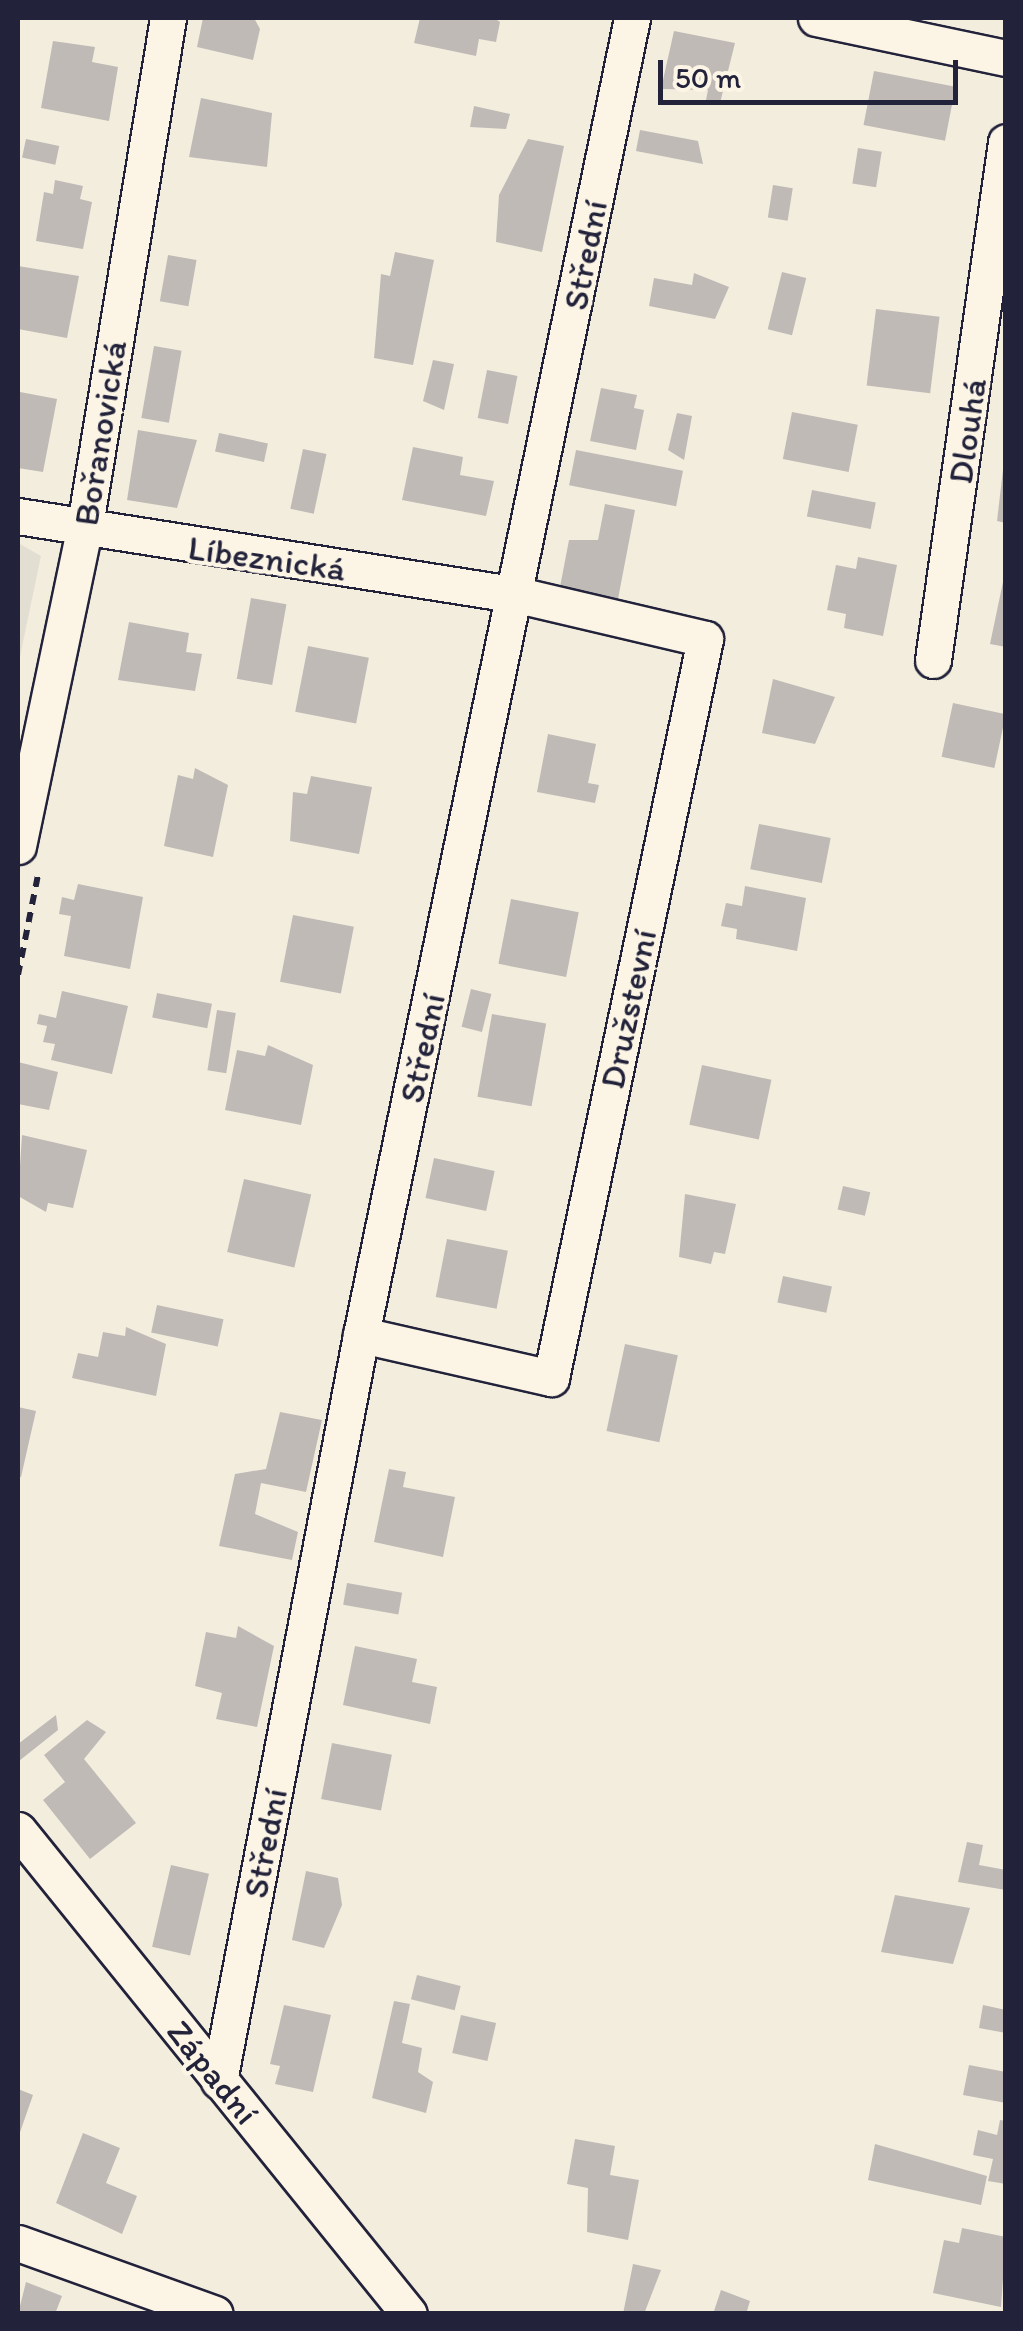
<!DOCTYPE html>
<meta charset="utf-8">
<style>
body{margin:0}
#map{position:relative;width:1023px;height:2331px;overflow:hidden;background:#f3edde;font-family:Itim,sans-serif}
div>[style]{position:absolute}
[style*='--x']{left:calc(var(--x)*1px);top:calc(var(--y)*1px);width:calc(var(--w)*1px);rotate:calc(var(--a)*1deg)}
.built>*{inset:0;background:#e3ded2}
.building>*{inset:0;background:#bfbab6;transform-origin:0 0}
.path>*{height:6px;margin-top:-3px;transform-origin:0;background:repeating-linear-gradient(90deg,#22223b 0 10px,transparent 0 18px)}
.roads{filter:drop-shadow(2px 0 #22223b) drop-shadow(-2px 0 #22223b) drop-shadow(0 2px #22223b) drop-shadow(0 -2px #22223b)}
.minor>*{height:35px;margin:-17.5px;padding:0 17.5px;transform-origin:17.5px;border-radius:17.5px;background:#fcf5e5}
span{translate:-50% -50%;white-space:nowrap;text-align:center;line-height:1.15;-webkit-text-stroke:9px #fcf5e5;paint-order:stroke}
.street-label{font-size:35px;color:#22223b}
.frame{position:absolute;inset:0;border:20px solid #22223b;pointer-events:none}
.scale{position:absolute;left:658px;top:60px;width:300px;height:45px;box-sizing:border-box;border:5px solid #22223b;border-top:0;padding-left:12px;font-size:30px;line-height:35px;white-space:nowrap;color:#22223b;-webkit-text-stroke:8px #fcf5e5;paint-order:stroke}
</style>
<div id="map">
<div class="built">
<i style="clip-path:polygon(18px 543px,41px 556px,18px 666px)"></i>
</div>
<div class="building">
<i style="clip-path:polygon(203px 18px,254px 18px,260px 29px,253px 60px,197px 47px)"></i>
<i style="clip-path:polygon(420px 18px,494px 18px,500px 22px,496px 42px,479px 39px,476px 56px,414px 43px)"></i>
<i style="clip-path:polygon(674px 31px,735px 43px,720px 103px,706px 100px,708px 90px,661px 89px)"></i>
<i style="clip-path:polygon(53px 41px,95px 47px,92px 62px,118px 67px,109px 121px,41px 108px)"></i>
<i style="left:874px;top:71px;width:83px;height:55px;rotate:11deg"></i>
<i style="clip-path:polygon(201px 98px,272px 113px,267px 167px,189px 157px)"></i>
<i style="clip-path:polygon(474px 106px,510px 114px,506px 129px,470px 127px)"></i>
<i style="clip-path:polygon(640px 130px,698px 141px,703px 164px,636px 151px)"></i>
<i style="left:26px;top:139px;width:34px;height:19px;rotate:12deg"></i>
<i style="clip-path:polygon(528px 139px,564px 146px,542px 252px,496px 242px,499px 195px)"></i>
<i style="left:858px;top:148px;width:24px;height:36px;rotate:9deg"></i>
<i style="clip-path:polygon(55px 180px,83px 186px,80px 199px,92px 202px,83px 249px,36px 241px,44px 192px,53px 194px)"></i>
<i style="left:773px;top:185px;width:20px;height:33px;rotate:9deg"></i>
<i style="clip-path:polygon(395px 252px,434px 260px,413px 365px,374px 358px,381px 274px,390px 276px)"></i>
<i style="left:168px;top:255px;width:29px;height:47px;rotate:10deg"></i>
<i style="clip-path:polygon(18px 266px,79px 276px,67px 338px,18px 329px)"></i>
<i style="left:782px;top:272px;width:25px;height:59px;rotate:14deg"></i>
<i style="clip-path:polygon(694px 273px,729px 287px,715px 319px,649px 306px,654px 278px,692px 285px)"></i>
<i style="left:876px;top:309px;width:64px;height:77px;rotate:7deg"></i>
<i style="left:154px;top:346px;width:28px;height:73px;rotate:10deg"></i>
<i style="clip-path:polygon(433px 360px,454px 364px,444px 410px,423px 401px)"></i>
<i style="left:487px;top:370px;width:31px;height:49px;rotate:11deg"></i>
<i style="clip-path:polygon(601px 388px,637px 395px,634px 408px,644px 410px,636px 450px,590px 441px)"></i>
<i style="clip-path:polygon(20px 392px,57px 399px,43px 472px,18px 468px)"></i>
<i style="left:792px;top:412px;width:67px;height:48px;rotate:11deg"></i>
<i style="clip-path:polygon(677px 413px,692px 416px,684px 460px,668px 450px)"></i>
<i style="clip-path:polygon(138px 430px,197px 440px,177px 508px,127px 500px)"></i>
<i style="left:219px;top:433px;width:50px;height:19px;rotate:12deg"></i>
<i style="clip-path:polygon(413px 447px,463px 457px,460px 475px,494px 481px,486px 516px,402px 500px)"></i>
<i style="left:303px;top:449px;width:24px;height:61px;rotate:12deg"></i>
<i style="left:576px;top:450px;width:109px;height:36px;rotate:11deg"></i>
<i style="clip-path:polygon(1003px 470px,1006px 471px,1006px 523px,997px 521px)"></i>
<i style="left:812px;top:490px;width:65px;height:27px;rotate:11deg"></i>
<i style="clip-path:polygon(605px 504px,635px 510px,618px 599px,560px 587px,569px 540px,598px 540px)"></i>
<i style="clip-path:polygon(858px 557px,897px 565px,883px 636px,844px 628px,846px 614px,827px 610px,836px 565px,856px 569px)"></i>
<i style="clip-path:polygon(1004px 577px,1006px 577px,1006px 647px,990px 644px)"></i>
<i style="left:251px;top:598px;width:36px;height:82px;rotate:10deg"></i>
<i style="clip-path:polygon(129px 622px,189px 633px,186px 652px,202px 654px,195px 691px,118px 680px)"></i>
<i style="left:308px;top:646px;width:62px;height:67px;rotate:11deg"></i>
<i style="clip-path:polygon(773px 679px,835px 697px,815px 744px,762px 733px)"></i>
<i style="left:953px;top:703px;width:54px;height:55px;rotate:12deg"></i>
<i style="clip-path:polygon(548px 734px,596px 744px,588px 783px,599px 785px,595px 803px,537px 792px)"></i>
<i style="clip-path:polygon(195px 768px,228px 785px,213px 857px,164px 846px,178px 775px,193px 779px)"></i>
<i style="clip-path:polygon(311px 776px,372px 787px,359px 854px,290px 841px,293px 792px,307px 794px)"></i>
<i style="left:759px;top:824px;width:73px;height:46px;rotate:11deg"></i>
<i style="clip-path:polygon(78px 884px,143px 897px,130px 969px,64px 956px,71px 916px,59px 914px,62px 897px,74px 900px)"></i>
<i style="clip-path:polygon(745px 886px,806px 898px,797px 951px,736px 939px,737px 929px,721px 926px,726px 903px,742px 906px)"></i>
<i style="left:511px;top:899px;width:69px;height:66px;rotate:11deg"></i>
<i style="left:293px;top:915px;width:62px;height:68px;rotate:11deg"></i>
<i style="left:471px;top:989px;width:21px;height:39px;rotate:14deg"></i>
<i style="clip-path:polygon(62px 991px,128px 1006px,112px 1074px,51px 1060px,55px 1044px,43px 1042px,47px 1026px,37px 1024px,39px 1014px,56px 1018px)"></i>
<i style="left:157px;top:993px;width:56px;height:25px;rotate:11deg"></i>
<i style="left:217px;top:1010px;width:19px;height:61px;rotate:9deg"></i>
<i style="left:492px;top:1014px;width:55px;height:84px;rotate:10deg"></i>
<i style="clip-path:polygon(268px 1045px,313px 1065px,301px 1125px,225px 1110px,237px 1050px,265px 1056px)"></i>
<i style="clip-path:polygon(18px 1062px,58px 1072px,49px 1110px,18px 1104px)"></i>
<i style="left:702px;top:1065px;width:71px;height:61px;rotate:12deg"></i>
<i style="clip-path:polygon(22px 1135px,87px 1150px,73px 1208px,48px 1203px,46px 1212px,18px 1196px)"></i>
<i style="left:434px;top:1158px;width:62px;height:41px;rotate:12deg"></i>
<i style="left:244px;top:1179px;width:69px;height:75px;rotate:13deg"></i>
<i style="left:843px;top:1186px;width:28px;height:24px;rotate:13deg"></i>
<i style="clip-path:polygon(685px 1194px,736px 1204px,725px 1254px,714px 1252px,711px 1264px,679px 1257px)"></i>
<i style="left:447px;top:1239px;width:62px;height:59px;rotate:11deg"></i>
<i style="left:783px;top:1276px;width:50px;height:27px;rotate:12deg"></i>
<i style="left:157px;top:1305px;width:68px;height:28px;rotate:12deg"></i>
<i style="clip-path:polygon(126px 1327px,166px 1344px,156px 1396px,72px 1378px,78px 1353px,98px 1357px,103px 1332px,125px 1336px)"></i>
<i style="left:625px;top:1344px;width:54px;height:89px;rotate:12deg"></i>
<i style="clip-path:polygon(18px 1407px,36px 1411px,21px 1477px,18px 1476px)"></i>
<i style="clip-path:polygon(280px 1412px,322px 1420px,306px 1492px,261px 1483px,255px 1514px,298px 1532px,292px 1560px,219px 1546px,235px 1474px,266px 1469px)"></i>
<i style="clip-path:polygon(389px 1469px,406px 1472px,403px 1487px,455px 1497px,443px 1557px,374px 1542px)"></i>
<i style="left:347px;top:1583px;width:56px;height:22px;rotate:10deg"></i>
<i style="clip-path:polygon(238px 1626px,274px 1646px,257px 1727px,216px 1719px,222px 1693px,195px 1686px,206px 1632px,236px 1638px)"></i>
<i style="clip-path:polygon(355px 1646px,417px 1659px,412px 1682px,437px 1687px,430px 1724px,343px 1705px)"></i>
<i style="clip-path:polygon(56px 1715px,58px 1730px,19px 1761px,18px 1744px)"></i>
<i style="clip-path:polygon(87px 1720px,106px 1732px,84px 1759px,136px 1823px,90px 1859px,43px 1800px,65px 1782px,44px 1755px)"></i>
<i style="left:332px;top:1743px;width:61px;height:57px;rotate:11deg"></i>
<i style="clip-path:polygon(967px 1842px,983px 1845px,979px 1865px,1006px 1870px,1006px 1890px,958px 1882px)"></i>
<i style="left:171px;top:1865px;width:39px;height:84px;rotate:13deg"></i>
<i style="clip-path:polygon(306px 1871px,338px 1878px,342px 1905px,324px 1948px,292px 1940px)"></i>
<i style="clip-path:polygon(895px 1895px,970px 1908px,953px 1964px,881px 1952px)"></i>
<i style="left:417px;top:1975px;width:45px;height:25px;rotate:14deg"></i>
<i style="clip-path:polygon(394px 2001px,410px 2004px,402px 2043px,422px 2048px,418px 2072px,433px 2082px,426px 2113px,372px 2098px)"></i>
<i style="clip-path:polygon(284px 2005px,331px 2015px,313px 2092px,275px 2084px,280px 2066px,270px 2064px)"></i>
<i style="clip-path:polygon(983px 2005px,1006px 2010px,1006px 2033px,979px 2028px)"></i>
<i style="left:461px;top:2015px;width:36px;height:39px;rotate:13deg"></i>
<i style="clip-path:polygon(969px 2065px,1006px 2072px,1006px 2103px,963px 2095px)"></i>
<i style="clip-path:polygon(18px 2089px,33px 2095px,18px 2138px)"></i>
<i style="clip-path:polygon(1000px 2120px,1006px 2121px,1006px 2184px,988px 2181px,993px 2159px,973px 2155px,978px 2130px,997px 2135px)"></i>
<i style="clip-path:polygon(83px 2133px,120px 2148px,106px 2183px,137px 2196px,122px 2234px,56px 2203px)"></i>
<i style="clip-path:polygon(575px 2139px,615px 2146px,610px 2175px,639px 2180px,628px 2240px,587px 2232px,588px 2188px,567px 2184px)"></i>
<i style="clip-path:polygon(875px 2144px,987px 2176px,981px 2205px,868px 2180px)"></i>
<i style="clip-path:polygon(962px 2228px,1006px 2237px,1001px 2307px,933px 2293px,944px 2240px,959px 2243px)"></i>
<i style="clip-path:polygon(633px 2264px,661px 2270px,644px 2314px,623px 2314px)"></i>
<i style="clip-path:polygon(26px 2282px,62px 2296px,55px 2314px,18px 2314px)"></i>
<i style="clip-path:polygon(721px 2290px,750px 2301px,746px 2314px,713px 2314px)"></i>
</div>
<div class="path">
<i style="--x:18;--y:975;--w:102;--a:-78.7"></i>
</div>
<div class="roads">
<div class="minor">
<i style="--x:816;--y:18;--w:194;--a:11.9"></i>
<i style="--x:18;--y:516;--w:506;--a:8.98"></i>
<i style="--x:518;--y:595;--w:192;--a:13.2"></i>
<i style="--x:705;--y:639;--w:755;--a:101.77"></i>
<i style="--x:551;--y:1378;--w:195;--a:-167.2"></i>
<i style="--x:933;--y:660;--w:523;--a:-81.98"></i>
<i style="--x:18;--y:846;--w:322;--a:-78.2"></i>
<i style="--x:84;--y:531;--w:520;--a:-80.7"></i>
<i style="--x:18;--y:1830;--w:622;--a:51.07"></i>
<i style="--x:219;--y:2081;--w:759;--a:-79.22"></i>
<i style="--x:361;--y:1335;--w:1345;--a:-78.37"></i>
<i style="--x:18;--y:2243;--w:209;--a:19.8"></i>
</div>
</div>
<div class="street-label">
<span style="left:585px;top:255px;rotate:-79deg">Střední</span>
<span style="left:967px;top:431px;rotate:-82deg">Dlouhá</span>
<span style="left:100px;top:433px;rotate:-81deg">Bořanovická</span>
<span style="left:267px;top:558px;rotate:8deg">Líbeznická</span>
<span style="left:628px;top:1009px;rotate:-78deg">Družstevní</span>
<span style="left:422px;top:1048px;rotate:-78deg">Střední</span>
<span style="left:265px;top:1843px;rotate:-79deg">Střední</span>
<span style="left:213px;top:2072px;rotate:51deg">Západní</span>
</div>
<div class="frame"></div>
<div class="scale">50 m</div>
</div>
